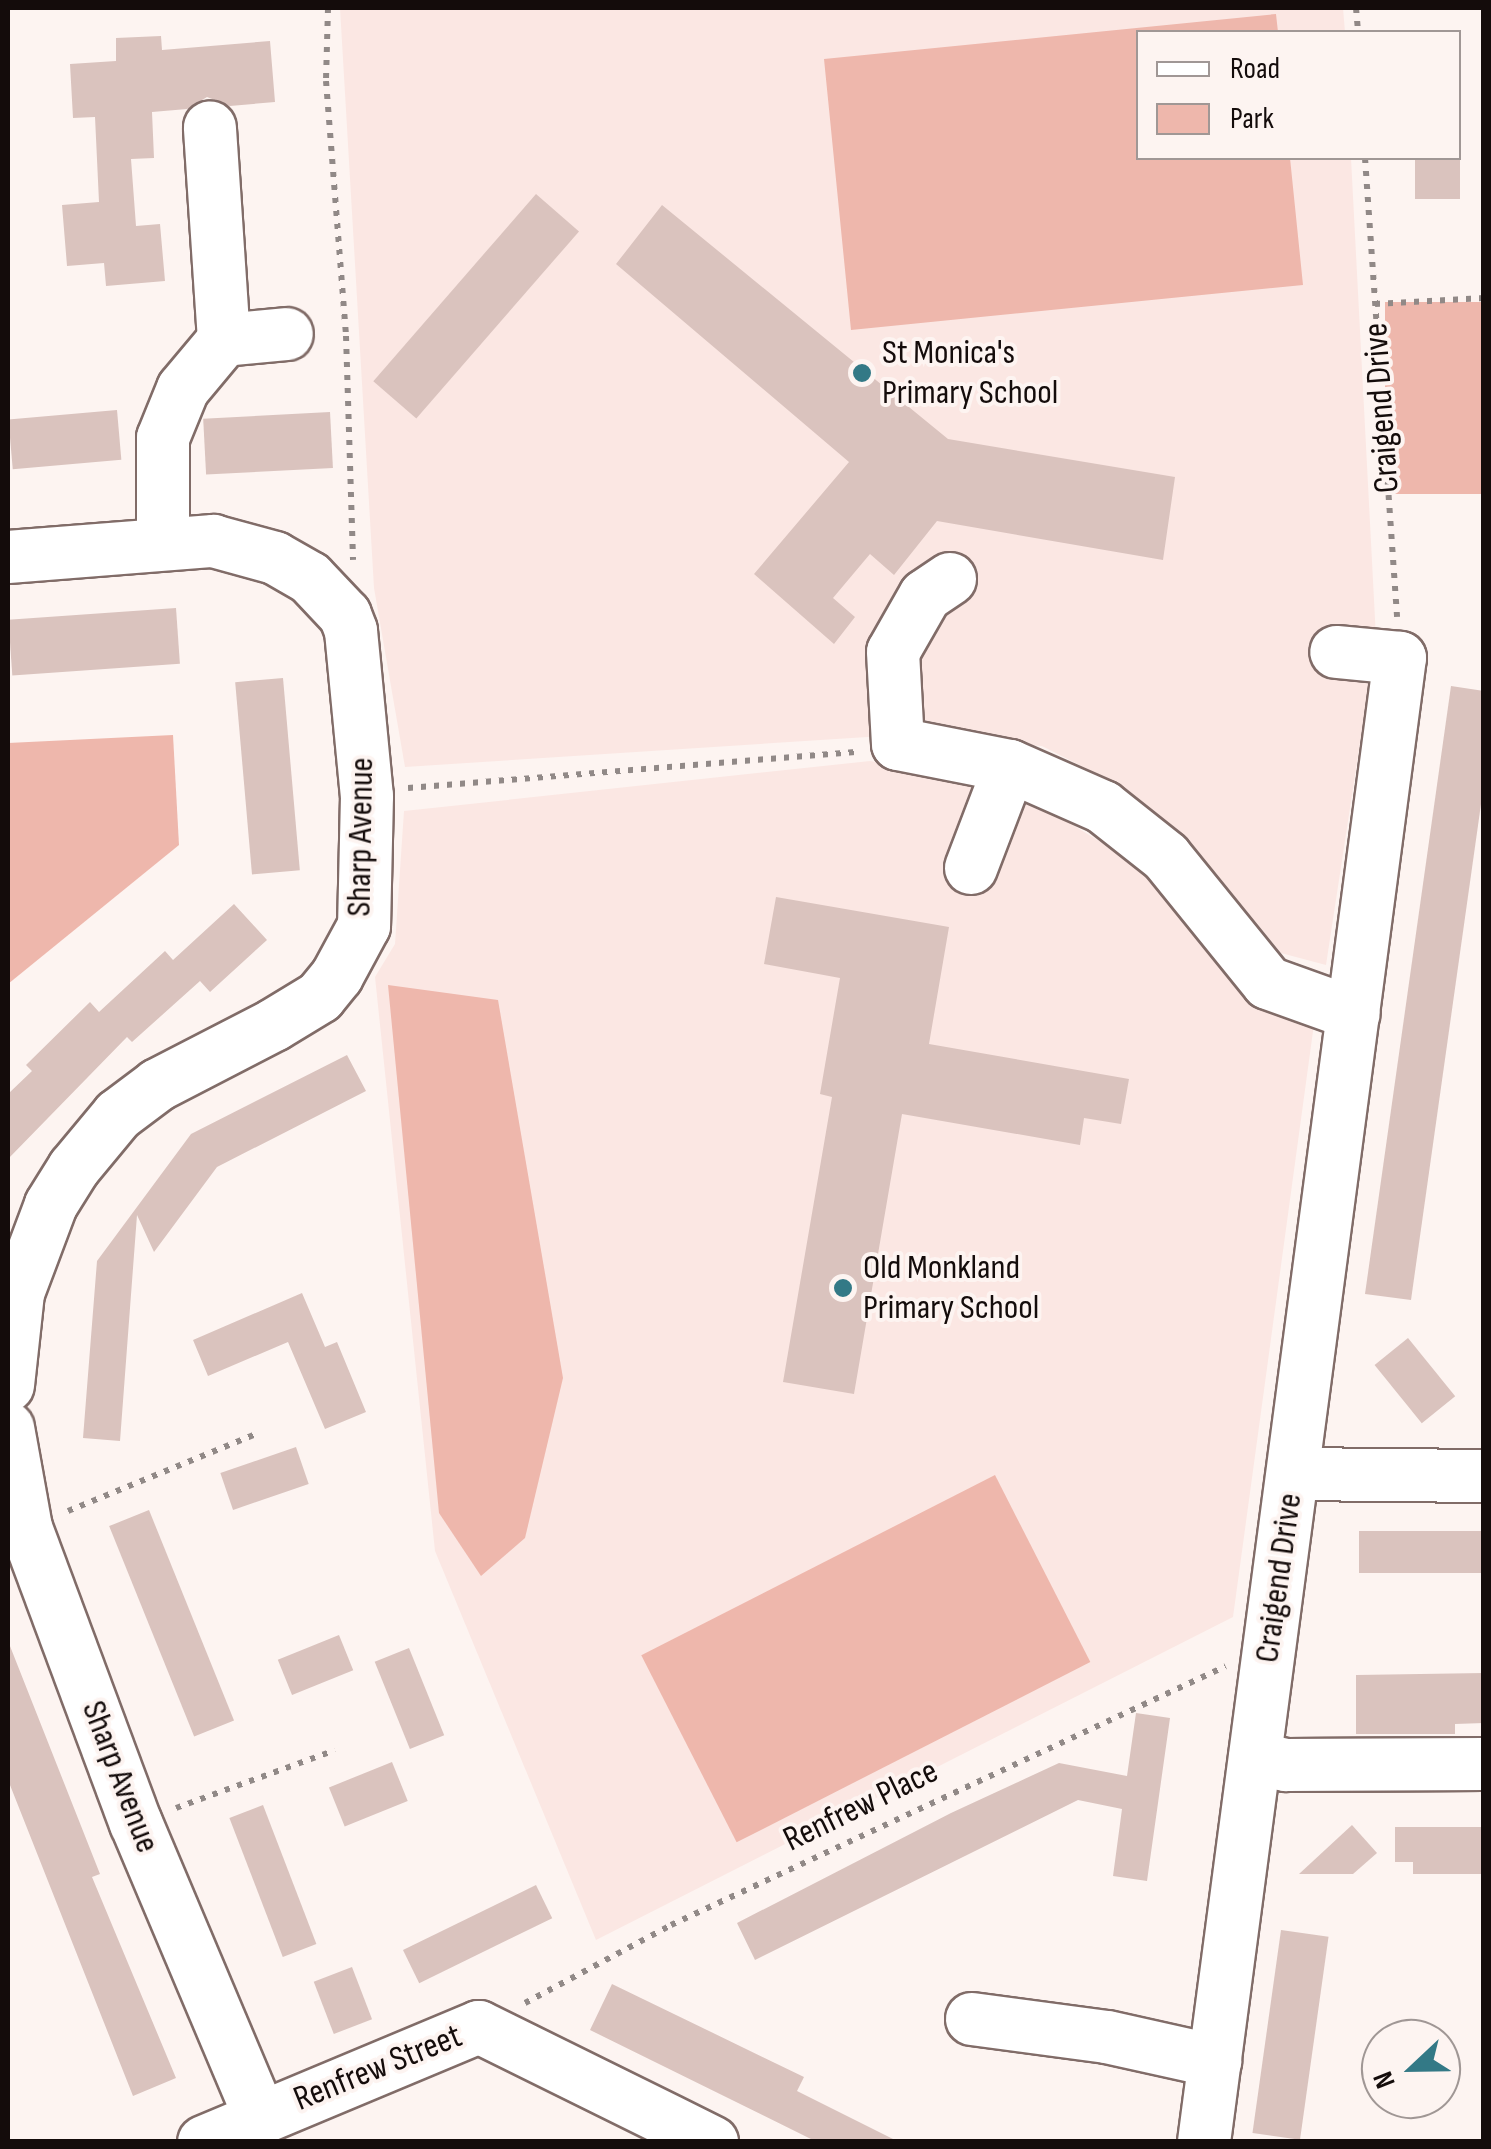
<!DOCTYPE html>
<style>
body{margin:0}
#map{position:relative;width:1491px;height:2149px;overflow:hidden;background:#fdf4f1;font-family:"Sofia Sans Condensed",sans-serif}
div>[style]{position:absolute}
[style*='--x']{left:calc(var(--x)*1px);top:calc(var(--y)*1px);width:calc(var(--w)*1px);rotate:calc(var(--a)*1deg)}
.built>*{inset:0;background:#fbe7e3}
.green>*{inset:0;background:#eeb7ac;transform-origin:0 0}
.building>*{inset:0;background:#dac3be;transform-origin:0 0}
.path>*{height:6px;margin-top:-3px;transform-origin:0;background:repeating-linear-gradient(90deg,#918987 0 5px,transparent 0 13px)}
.roads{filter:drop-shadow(2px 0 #816c68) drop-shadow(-2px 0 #816c68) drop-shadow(0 2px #816c68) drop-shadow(0 -2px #816c68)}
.minor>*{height:52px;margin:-26px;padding:0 26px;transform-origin:26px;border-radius:26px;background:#fff}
.dots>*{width:28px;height:28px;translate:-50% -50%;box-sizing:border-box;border:5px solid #fdf4f1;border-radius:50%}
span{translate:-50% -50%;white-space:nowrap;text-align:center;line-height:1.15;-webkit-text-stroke:8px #fdf4f1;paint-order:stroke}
.poi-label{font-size:35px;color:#140c0b}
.left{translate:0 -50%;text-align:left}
.street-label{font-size:35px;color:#140c0b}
.frame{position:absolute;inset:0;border:10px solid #140c0b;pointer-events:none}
.legend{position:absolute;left:1136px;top:30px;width:325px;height:130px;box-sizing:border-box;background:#fdf4f1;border:2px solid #a09795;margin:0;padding:12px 18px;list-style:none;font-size:30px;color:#140c0b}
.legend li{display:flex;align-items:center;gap:20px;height:50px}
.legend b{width:50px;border:2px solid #a09795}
.north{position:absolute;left:1361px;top:2019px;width:100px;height:100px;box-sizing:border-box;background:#fdf4f1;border:2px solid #a09795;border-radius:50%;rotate:248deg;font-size:28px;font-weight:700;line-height:40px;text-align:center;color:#140c0b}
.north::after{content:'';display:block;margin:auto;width:35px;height:45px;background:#337986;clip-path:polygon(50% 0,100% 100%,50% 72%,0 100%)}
</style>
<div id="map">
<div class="built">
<i style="clip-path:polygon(340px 8px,1343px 8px,1345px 32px,1138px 32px,1138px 158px,1351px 158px,1376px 638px,1326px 965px,1281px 953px,1192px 844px,1107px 779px,1042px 746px,883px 736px,405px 767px,374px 588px)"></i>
<i style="clip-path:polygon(870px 761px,962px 777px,993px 809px,1035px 802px,1168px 883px,1314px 1024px,1233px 1617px,596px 1940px,435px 1551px,375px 977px,395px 944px,404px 811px)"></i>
</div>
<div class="green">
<i style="clip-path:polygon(1276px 14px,1278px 32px,1138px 32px,1138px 158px,1290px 158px,1303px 285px,851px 330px,824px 59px)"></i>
<i style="left:1483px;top:302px;width:192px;height:98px;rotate:90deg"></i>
<i style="clip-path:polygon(173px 735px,179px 845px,8px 984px,8px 743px)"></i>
<i style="clip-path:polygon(388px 985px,498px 1000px,563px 1378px,525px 1538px,481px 1576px,439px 1513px)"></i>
<i style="left:995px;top:1475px;width:210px;height:397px;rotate:63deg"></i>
</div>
<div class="building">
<i style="clip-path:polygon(161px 36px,162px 50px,270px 41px,275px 102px,230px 106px,207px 97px,187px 109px,152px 112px,154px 158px,131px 159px,136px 226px,160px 224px,165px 281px,106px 286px,104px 263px,67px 266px,62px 205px,99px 202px,95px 117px,73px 118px,70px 64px,116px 61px,116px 38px)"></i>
<i style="left:1415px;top:158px;width:45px;height:41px"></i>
<i style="left:536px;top:194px;width:57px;height:248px;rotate:41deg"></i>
<i style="clip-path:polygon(662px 205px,948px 439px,1175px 477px,1163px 560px,937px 521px,894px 575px,870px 554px,833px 598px,855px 617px,834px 644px,754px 574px,849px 462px,616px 264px)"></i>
<i style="left:117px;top:410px;width:50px;height:109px;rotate:85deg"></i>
<i style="left:330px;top:412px;width:56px;height:127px;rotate:87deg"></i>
<i style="left:176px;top:608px;width:56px;height:168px;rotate:86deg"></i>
<i style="left:283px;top:678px;width:193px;height:48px;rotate:85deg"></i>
<i style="clip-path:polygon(1451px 686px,1484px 691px,1484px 783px,1411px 1300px,1365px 1294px)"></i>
<i style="clip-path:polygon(776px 897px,949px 927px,929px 1044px,1129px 1079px,1121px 1124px,1084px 1118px,1080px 1145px,902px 1114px,854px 1394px,783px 1382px,832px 1097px,820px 1094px,840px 978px,764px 964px)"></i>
<i style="clip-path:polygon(234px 904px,267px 940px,210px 992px,200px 981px,132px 1042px,127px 1037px,8px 1159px,8px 1094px,32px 1071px,26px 1065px,90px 1002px,99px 1012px,165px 951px,173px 960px)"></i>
<i style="clip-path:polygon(347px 1055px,366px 1091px,217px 1167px,154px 1252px,137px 1215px,120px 1441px,83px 1438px,97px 1261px,191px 1134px)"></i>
<i style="clip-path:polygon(302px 1293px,325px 1347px,337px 1342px,366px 1412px,325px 1429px,288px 1342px,208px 1376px,193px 1340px)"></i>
<i style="left:1408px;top:1338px;width:75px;height:43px;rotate:51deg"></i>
<i style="left:296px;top:1447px;width:39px;height:80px;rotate:71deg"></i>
<i style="left:149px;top:1510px;width:227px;height:43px;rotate:68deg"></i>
<i style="left:1359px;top:1531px;width:125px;height:42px"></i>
<i style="left:339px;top:1635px;width:38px;height:66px;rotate:68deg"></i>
<i style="clip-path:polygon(8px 1641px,100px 1874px,92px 1877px,176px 2078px,133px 2096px,8px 1780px)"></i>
<i style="left:409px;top:1648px;width:94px;height:37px;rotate:68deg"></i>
<i style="clip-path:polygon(1484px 1673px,1484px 1723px,1455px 1724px,1455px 1734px,1356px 1734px,1356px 1675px)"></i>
<i style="clip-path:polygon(1136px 1713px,1170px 1718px,1147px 1881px,1113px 1876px,1122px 1809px,1078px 1800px,755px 1960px,737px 1923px,951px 1813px,1059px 1763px,1127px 1776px)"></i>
<i style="left:392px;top:1762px;width:42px;height:68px;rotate:68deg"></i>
<i style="left:263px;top:1805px;width:149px;height:36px;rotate:69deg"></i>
<i style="clip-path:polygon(1352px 1825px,1377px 1853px,1353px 1874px,1299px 1874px)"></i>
<i style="clip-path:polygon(1395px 1827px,1484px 1827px,1484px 1874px,1413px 1874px,1413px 1862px,1395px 1862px)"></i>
<i style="left:536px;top:1885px;width:37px;height:148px;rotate:64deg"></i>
<i style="left:1281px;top:1930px;width:48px;height:205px;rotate:8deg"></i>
<i style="left:352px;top:1967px;width:56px;height:41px;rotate:69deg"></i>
<i style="clip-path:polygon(612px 1984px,804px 2077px,797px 2091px,899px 2142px,817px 2142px,590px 2030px)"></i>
</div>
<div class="path">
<i style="--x:328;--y:8;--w:73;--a:91.6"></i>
<i style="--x:326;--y:81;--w:256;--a:85.5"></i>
<i style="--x:346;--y:336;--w:224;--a:88.2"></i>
<i style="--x:1356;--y:8;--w:24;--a:85"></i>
<i style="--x:1365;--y:158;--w:460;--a:86"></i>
<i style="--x:1375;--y:304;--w:109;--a:-3.2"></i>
<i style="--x:408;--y:788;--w:452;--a:-4.6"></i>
<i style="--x:68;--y:1511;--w:203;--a:-22.3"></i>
<i style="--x:176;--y:1808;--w:169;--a:-20"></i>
<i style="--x:525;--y:2003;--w:166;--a:-28.1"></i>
<i style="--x:671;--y:1925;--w:612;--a:-25.02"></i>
</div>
<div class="roads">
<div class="minor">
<i style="--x:224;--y:340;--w:63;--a:-5.4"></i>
<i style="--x:163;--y:542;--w:104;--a:-90"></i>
<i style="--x:163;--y:438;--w:53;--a:-67.8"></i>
<i style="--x:183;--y:389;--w:64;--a:-50.1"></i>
<i style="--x:224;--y:340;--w:213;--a:-93.8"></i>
<i style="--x:8;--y:557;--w:206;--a:-4.5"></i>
<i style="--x:213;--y:541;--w:64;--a:15.3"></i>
<i style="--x:275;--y:558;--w:40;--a:29.7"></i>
<i style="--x:310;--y:578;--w:51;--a:46.6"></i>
<i style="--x:345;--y:615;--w:17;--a:69"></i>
<i style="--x:351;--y:631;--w:166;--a:84.5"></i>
<i style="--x:367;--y:796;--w:130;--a:91.3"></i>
<i style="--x:364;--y:926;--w:57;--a:118.4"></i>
<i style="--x:337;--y:976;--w:27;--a:129"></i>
<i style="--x:320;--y:997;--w:54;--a:148.7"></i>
<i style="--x:274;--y:1025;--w:131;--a:152.7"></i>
<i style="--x:158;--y:1085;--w:50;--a:143.1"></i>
<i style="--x:118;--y:1115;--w:69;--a:129.7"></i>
<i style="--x:74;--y:1168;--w:44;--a:121.9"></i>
<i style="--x:51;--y:1205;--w:94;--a:110.6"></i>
<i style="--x:18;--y:1293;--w:93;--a:96.2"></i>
<i style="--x:950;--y:579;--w:30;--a:146"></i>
<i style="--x:925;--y:596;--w:64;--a:119.7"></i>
<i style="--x:893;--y:652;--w:92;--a:86.9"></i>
<i style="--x:898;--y:744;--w:114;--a:11.1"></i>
<i style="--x:1010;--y:766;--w:102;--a:23.8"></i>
<i style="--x:1103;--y:807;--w:80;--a:38.4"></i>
<i style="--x:1166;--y:857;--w:162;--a:51"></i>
<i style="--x:1268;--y:983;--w:91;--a:19.8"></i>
<i style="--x:971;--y:868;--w:109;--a:-69.1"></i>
<i style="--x:8;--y:1428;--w:102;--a:79.8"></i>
<i style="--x:26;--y:1528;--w:315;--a:69.6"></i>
<i style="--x:136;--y:1823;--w:319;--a:67.1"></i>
<i style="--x:1293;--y:1474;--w:191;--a:0.6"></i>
<i style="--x:1255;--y:1758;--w:32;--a:13"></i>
<i style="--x:1286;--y:1765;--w:198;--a:-0.3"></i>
<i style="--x:972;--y:2019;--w:136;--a:7.6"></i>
<i style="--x:1107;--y:2037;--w:111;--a:12.5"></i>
<i style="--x:204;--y:2142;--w:298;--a:-22.7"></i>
<i style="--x:479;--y:2027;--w:260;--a:26.3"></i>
<i style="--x:1204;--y:2142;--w:1497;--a:-82.48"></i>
<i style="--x:1400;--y:658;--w:64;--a:-174.6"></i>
</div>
</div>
<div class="dots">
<i style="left:862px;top:373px;background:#337986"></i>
<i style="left:843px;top:1288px;background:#337986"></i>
</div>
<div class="poi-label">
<span class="left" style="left:882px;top:373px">St Monica's<br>Primary School</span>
<span class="left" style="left:863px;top:1288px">Old Monkland<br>Primary School</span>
</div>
<div class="street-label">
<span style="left:1382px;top:408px;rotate:-94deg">Craigend Drive</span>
<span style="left:361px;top:837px;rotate:-89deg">Sharp Avenue</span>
<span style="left:1279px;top:1578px;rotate:-82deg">Craigend Drive</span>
<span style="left:120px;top:1777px;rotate:69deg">Sharp Avenue</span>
<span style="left:861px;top:1806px;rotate:-26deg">Renfrew Place</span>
<span style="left:378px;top:2068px;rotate:-22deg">Renfrew Street</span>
</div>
<div class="frame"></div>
<ul class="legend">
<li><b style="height:12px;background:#fff"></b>Road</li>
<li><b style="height:28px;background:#eeb7ac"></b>Park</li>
</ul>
<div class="north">N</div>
</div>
